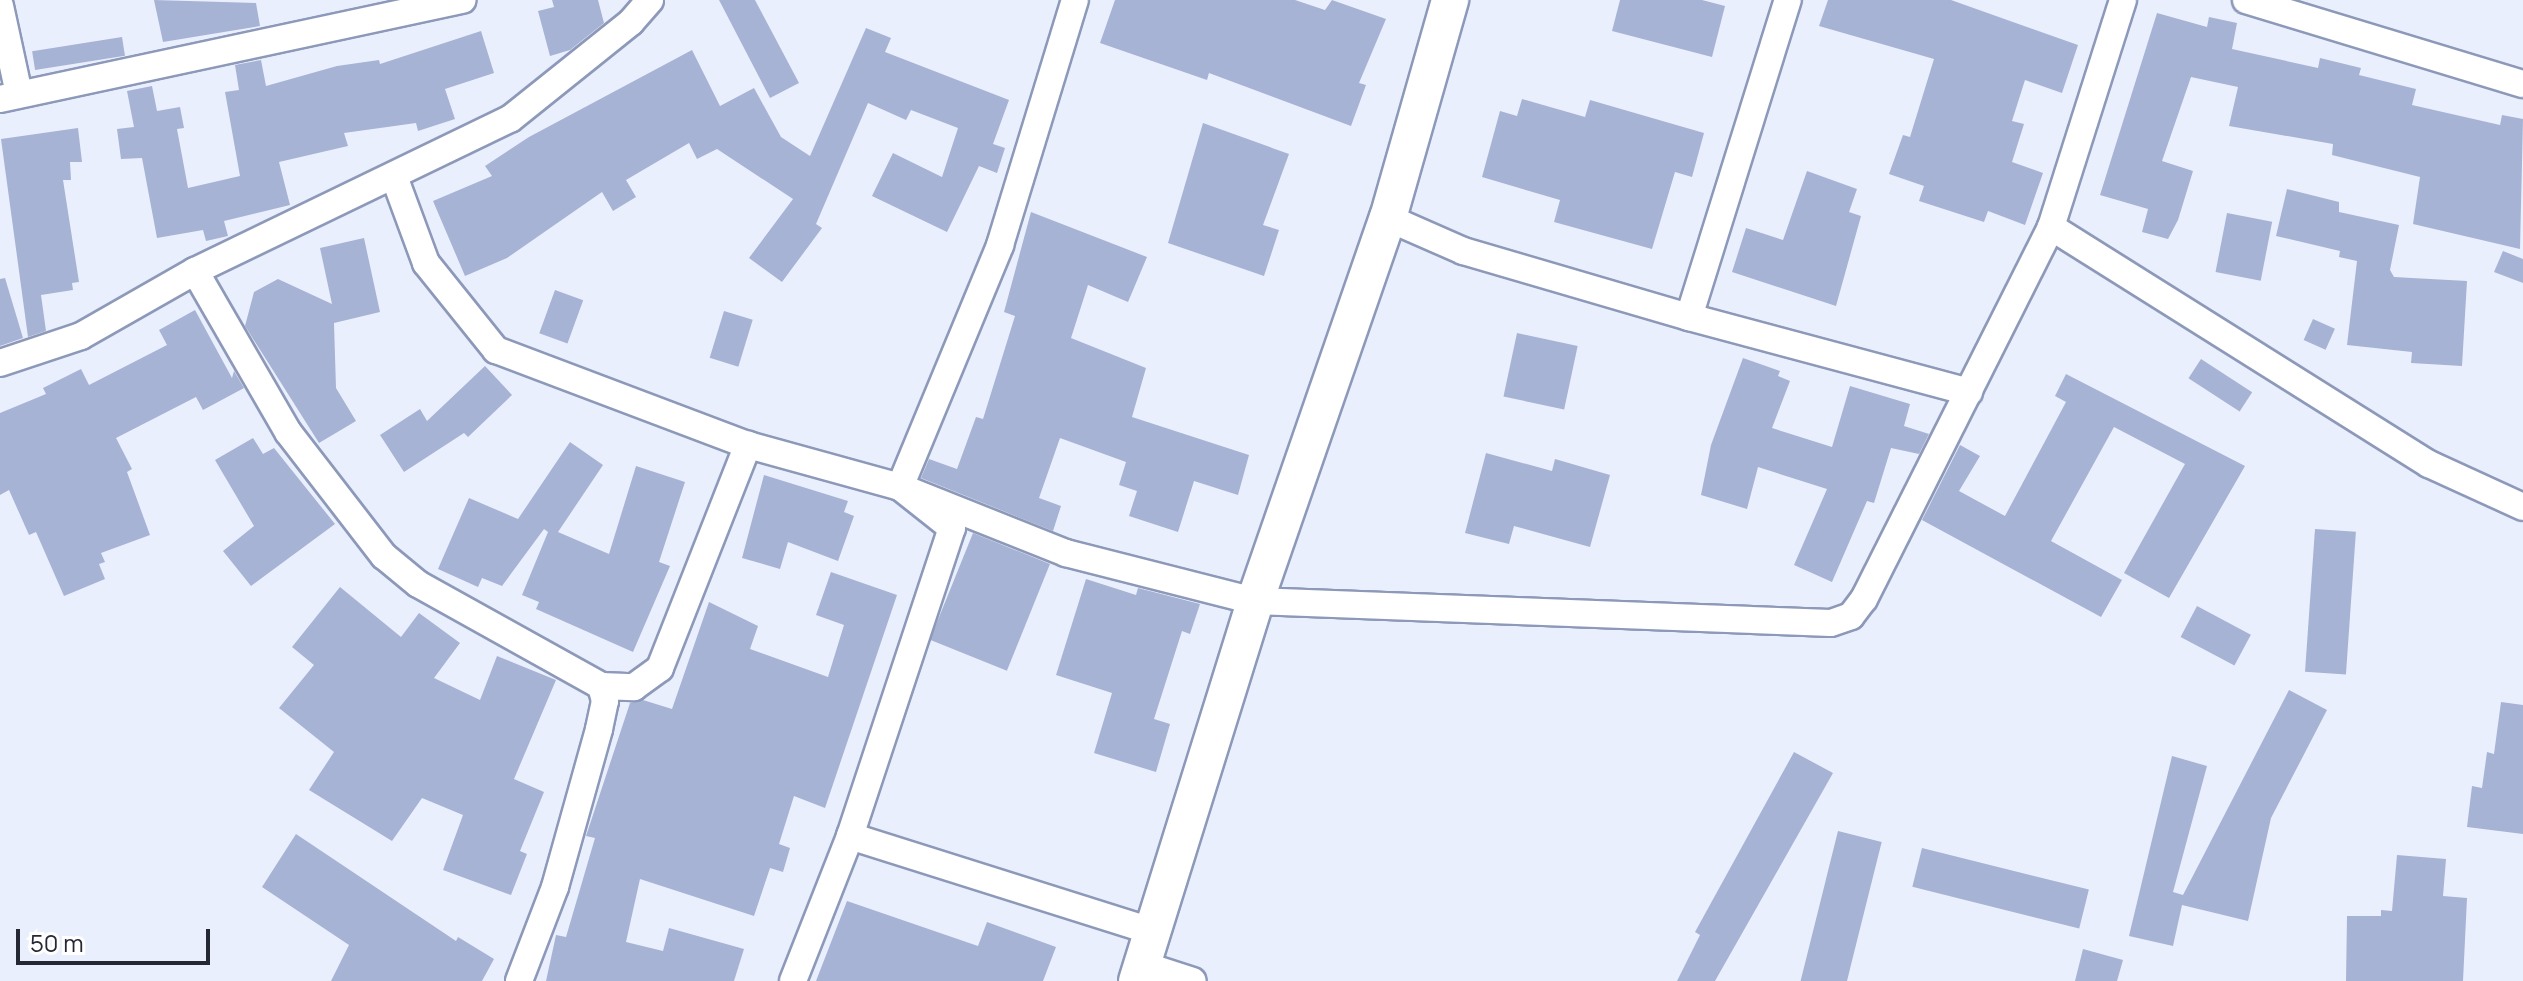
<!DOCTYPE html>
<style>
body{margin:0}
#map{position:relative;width:2523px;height:981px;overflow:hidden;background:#eaeffd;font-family:Manrope,sans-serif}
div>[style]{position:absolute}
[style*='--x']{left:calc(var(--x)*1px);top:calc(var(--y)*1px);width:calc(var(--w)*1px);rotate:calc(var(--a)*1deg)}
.building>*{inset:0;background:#a7b3d4;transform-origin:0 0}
.roads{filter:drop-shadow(2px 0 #8d99b9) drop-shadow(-2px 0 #8d99b9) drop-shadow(0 2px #8d99b9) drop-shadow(0 -2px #8d99b9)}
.street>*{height:26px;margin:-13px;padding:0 13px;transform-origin:13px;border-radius:13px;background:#fff}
.secondary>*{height:36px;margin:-18px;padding:0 18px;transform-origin:18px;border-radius:18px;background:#fff}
span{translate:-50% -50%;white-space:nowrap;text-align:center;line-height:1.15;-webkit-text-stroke:6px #fff;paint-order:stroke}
.scale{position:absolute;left:16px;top:929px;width:194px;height:36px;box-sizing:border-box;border:4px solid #242835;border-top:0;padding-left:10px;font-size:24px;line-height:28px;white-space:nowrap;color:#242835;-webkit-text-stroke:6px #fff;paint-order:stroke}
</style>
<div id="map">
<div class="building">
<i style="clip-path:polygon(154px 0,256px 3px,260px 26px,163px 42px)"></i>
<i style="clip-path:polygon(552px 0,598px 0,604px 23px,570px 50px,550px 56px,538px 11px,554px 7px)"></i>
<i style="clip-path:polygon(719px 0,755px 0,799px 83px,770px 98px)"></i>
<i style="clip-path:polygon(1115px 0,1295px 0,1325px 10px,1332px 0,1386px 19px,1359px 83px,1366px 85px,1351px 126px,1209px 73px,1207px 80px,1100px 43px)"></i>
<i style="clip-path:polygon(1620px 0,1702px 0,1725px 6px,1712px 57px,1612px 31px)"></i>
<i style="clip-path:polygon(1828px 0,1951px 0,2078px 45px,2062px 93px,2025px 80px,2012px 121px,2024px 124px,2012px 162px,2043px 173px,2025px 225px,1988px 211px,1984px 222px,1919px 201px,1924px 186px,1889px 174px,1903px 135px,1910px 137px,1934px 59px,1819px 26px)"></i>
<i style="clip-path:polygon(2157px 13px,2207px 27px,2209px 17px,2237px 23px,2232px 49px,2318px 68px,2320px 58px,2361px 68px,2359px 75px,2416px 89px,2412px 105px,2500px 125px,2502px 115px,2523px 119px,2520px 249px,2413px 224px,2420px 177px,2332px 155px,2333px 144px,2229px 126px,2238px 87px,2191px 77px,2162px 161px,2193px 171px,2178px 220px,2168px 239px,2142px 232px,2148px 209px,2100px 195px)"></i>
<i style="clip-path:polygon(866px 28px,891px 38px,885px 52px,1009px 100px,993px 144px,1005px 148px,997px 173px,979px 166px,947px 232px,872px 196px,893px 153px,942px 177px,958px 128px,911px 110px,906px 120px,868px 103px,816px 224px,822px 228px,782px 282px,749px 258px,793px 199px,717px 149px,697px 159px,689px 143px,626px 180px,636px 197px,613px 211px,602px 192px,507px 258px,465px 276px,433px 201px,492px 176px,485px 166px,529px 137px,692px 50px,720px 106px,754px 88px,781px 137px,810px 156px)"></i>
<i style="clip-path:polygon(481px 31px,494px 73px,445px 89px,455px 119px,418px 131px,416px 123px,344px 133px,348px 146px,279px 162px,290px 205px,224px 221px,228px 236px,206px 241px,203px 230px,157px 238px,142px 158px,121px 159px,117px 129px,134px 127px,127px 91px,152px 86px,157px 111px,180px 107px,184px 128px,177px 129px,188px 188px,240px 176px,225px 92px,239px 90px,235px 65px,261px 60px,266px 86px,337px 66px,379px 60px,380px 64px)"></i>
<i style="left:122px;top:37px;width:19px;height:91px;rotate:81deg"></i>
<i style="clip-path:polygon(1522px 99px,1585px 117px,1590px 100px,1704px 133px,1692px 177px,1675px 172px,1652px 249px,1554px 222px,1560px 200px,1482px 177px,1500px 111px,1517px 116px)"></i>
<i style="clip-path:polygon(1203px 123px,1289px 154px,1263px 225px,1279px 230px,1264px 276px,1168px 243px)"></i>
<i style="clip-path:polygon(78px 128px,82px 162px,70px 162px,71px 180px,63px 180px,79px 282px,72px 283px,73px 290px,41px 295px,46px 331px,28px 337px,1px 139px)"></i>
<i style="clip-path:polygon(1807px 171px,1857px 189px,1849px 212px,1861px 216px,1836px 306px,1732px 272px,1746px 228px,1783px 240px)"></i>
<i style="clip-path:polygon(2287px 189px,2339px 202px,2339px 212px,2399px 225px,2390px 270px,2394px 277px,2467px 281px,2462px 366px,2411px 363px,2412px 352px,2347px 345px,2357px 261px,2339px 257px,2340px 251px,2276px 236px)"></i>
<i style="clip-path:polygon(1031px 212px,1147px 257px,1128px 302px,1088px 285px,1071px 338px,1146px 368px,1132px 417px,1249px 455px,1238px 495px,1194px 481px,1178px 532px,1129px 516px,1137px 491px,1119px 485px,1126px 462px,1060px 438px,1039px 498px,1061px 506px,1053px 531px,921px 478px,929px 459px,957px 469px,976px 417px,983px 419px,1015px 316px,1004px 312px)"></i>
<i style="left:2227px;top:213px;width:46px;height:60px;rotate:11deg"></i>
<i style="clip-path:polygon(364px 238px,380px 312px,334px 323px,336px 388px,356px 421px,319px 443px,245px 326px,254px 292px,278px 279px,332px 304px,320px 248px)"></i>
<i style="clip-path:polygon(2503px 251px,2523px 259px,2523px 283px,2494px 272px)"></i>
<i style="clip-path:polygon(5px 278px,23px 338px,0 346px,0 279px)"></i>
<i style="left:555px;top:290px;width:30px;height:46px;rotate:20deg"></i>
<i style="clip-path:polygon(195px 310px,232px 378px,234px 371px,244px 388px,203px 410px,196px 397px,116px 438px,132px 469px,127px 472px,150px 535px,101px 553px,105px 562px,99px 564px,105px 579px,64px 596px,36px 532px,29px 535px,9px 490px,0 495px,0 413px,46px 394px,43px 388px,81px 369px,89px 385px,167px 345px,159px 330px)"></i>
<i style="left:724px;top:311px;width:30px;height:49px;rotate:17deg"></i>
<i style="left:2313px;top:319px;width:24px;height:23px;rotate:24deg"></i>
<i style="left:1517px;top:333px;width:62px;height:65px;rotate:12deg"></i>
<i style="clip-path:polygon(1743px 358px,1780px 371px,1778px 376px,1790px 381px,1772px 428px,1832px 447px,1850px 386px,1910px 404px,1904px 426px,1929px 434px,1919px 454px,1891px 448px,1874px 503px,1867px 501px,1832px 582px,1794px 565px,1827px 489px,1758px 467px,1747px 509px,1701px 495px,1711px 445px)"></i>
<i style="left:2201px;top:359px;width:61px;height:23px;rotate:33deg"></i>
<i style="clip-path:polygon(485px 366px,512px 395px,468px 437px,464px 433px,404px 472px,380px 435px,420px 409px,427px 421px)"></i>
<i style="clip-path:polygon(2066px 374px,2245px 466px,2169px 598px,2124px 573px,2185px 464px,2114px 427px,2051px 541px,2122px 580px,2101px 617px,1922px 520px,1960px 445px,1980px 456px,1959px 491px,2005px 516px,2066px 402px,2055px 396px)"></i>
<i style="clip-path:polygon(253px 438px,263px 454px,274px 448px,335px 524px,251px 586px,223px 551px,254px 526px,215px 460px)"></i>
<i style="clip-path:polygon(570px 442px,603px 465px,558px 532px,609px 554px,636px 466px,685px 482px,659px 562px,670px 566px,633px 652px,536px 609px,539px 602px,522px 595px,548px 532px,544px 529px,502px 586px,482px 578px,478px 587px,438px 569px,469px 498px,518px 519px)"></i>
<i style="clip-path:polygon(1486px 453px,1552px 471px,1555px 459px,1610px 475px,1590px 547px,1514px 526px,1509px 544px,1465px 533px)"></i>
<i style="clip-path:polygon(764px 475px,848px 501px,844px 512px,854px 516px,838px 561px,788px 542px,780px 569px,742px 558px)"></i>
<i style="left:2315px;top:529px;width:41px;height:143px;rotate:4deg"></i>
<i style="left:973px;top:533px;width:83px;height:115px;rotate:22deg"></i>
<i style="clip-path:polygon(831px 572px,897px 595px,825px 808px,794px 796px,779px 844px,790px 848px,783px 872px,770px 868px,754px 916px,640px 879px,626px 942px,663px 951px,669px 928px,744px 949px,734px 981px,546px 981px,556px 935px,566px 937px,595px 838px,586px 836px,630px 703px,643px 700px,672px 709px,709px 602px,758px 626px,750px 649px,828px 677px,844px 625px,816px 615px)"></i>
<i style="clip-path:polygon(1086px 579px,1136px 595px,1138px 588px,1200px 604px,1190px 634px,1182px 631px,1154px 719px,1170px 724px,1156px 772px,1094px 753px,1112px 693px,1056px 675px)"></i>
<i style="clip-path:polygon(340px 587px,401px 637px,419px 613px,460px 643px,434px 678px,480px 700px,497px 656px,556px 680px,514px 779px,544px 792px,520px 851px,527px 854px,511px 895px,443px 870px,463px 815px,422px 798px,392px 841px,309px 790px,334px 752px,279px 708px,314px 665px,292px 647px)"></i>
<i style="left:2197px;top:606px;width:61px;height:35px;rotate:28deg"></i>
<i style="clip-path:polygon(2289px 690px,2327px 710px,2271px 818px,2248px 921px,2182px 905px,2173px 946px,2129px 936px,2172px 756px,2207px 766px,2173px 892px,2183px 895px)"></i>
<i style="clip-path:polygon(2501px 702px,2523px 705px,2523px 834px,2467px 827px,2472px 786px,2482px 788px,2487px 752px,2494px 754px)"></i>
<i style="clip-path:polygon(1794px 752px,1833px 773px,1715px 981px,1677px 981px,1700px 935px,1695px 932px)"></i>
<i style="left:1838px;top:831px;width:45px;height:155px;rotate:14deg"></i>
<i style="clip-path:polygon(296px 834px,456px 941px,458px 937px,494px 959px,482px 981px,331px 981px,349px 945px,262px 887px)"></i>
<i style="left:1922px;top:848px;width:172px;height:40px;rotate:14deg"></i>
<i style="clip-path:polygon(2397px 855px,2446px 859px,2443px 896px,2467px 898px,2463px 981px,2346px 981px,2347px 916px,2381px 916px,2381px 910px,2392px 911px)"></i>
<i style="clip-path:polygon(847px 901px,978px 946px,987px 922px,1056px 947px,1043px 981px,816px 981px)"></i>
<i style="clip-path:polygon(2083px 949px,2123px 960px,2117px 981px,2075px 981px)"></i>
</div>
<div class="roads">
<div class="street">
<i style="--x:2246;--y:0;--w:289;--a:16.9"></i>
<i style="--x:0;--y:6;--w:90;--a:77.8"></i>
<i style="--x:0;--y:99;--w:473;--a:-12.1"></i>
<i style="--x:395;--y:179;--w:90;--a:69.7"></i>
<i style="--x:426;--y:263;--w:112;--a:51.2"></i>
<i style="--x:496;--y:350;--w:269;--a:20.7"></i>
<i style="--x:748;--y:445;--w:158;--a:15.4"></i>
<i style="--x:900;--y:487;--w:179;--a:21.7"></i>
<i style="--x:1066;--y:553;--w:195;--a:14.3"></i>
<i style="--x:1255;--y:601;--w:576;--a:2.19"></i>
<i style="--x:1831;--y:623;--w:21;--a:-19"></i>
<i style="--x:1851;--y:616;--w:21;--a:-53"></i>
<i style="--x:1864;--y:599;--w:416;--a:-63.3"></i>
<i style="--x:2051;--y:227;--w:238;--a:-72.4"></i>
<i style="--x:1388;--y:218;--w:82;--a:23.7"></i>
<i style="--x:1463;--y:251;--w:235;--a:16.3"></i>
<i style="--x:1689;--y:317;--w:332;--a:-72.7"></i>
<i style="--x:2051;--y:227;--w:446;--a:32.1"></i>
<i style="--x:2429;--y:464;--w:103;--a:24.6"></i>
<i style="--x:195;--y:271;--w:186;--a:60"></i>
<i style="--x:288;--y:432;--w:157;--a:52.3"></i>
<i style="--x:384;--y:556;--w:44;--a:39.5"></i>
<i style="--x:418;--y:584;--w:210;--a:29.1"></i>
<i style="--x:601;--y:686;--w:33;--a:2"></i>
<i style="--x:634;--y:687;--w:32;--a:-36"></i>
<i style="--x:660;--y:668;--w:240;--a:-68.5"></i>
<i style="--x:1689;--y:317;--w:290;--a:15"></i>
<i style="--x:0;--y:363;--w:85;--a:-18.4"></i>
<i style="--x:81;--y:336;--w:131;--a:-29.7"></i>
<i style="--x:195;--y:271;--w:350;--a:-25.8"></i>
<i style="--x:510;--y:119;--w:155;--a:-38.7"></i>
<i style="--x:631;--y:22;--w:29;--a:-49"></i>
<i style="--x:850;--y:836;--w:319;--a:17.5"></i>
<i style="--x:1143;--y:965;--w:52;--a:17.7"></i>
<i style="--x:519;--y:981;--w:101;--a:-69"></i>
<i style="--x:555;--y:887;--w:164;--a:-74.4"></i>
<i style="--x:599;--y:729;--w:29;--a:-78"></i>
<i style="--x:605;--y:701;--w:16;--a:-105"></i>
<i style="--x:793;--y:981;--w:156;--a:-68.5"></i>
<i style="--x:850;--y:836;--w:324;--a:-71.7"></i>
<i style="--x:952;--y:528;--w:66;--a:-141.7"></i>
<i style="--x:900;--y:487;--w:262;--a:-67.5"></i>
<i style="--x:1000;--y:245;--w:256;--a:-73"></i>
</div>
<div class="secondary">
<i style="--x:1137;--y:981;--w:398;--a:-72.7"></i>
<i style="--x:1255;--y:601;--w:405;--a:-70.9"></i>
<i style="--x:1388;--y:218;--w:227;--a:-74.1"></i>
</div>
</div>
<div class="scale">50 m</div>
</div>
